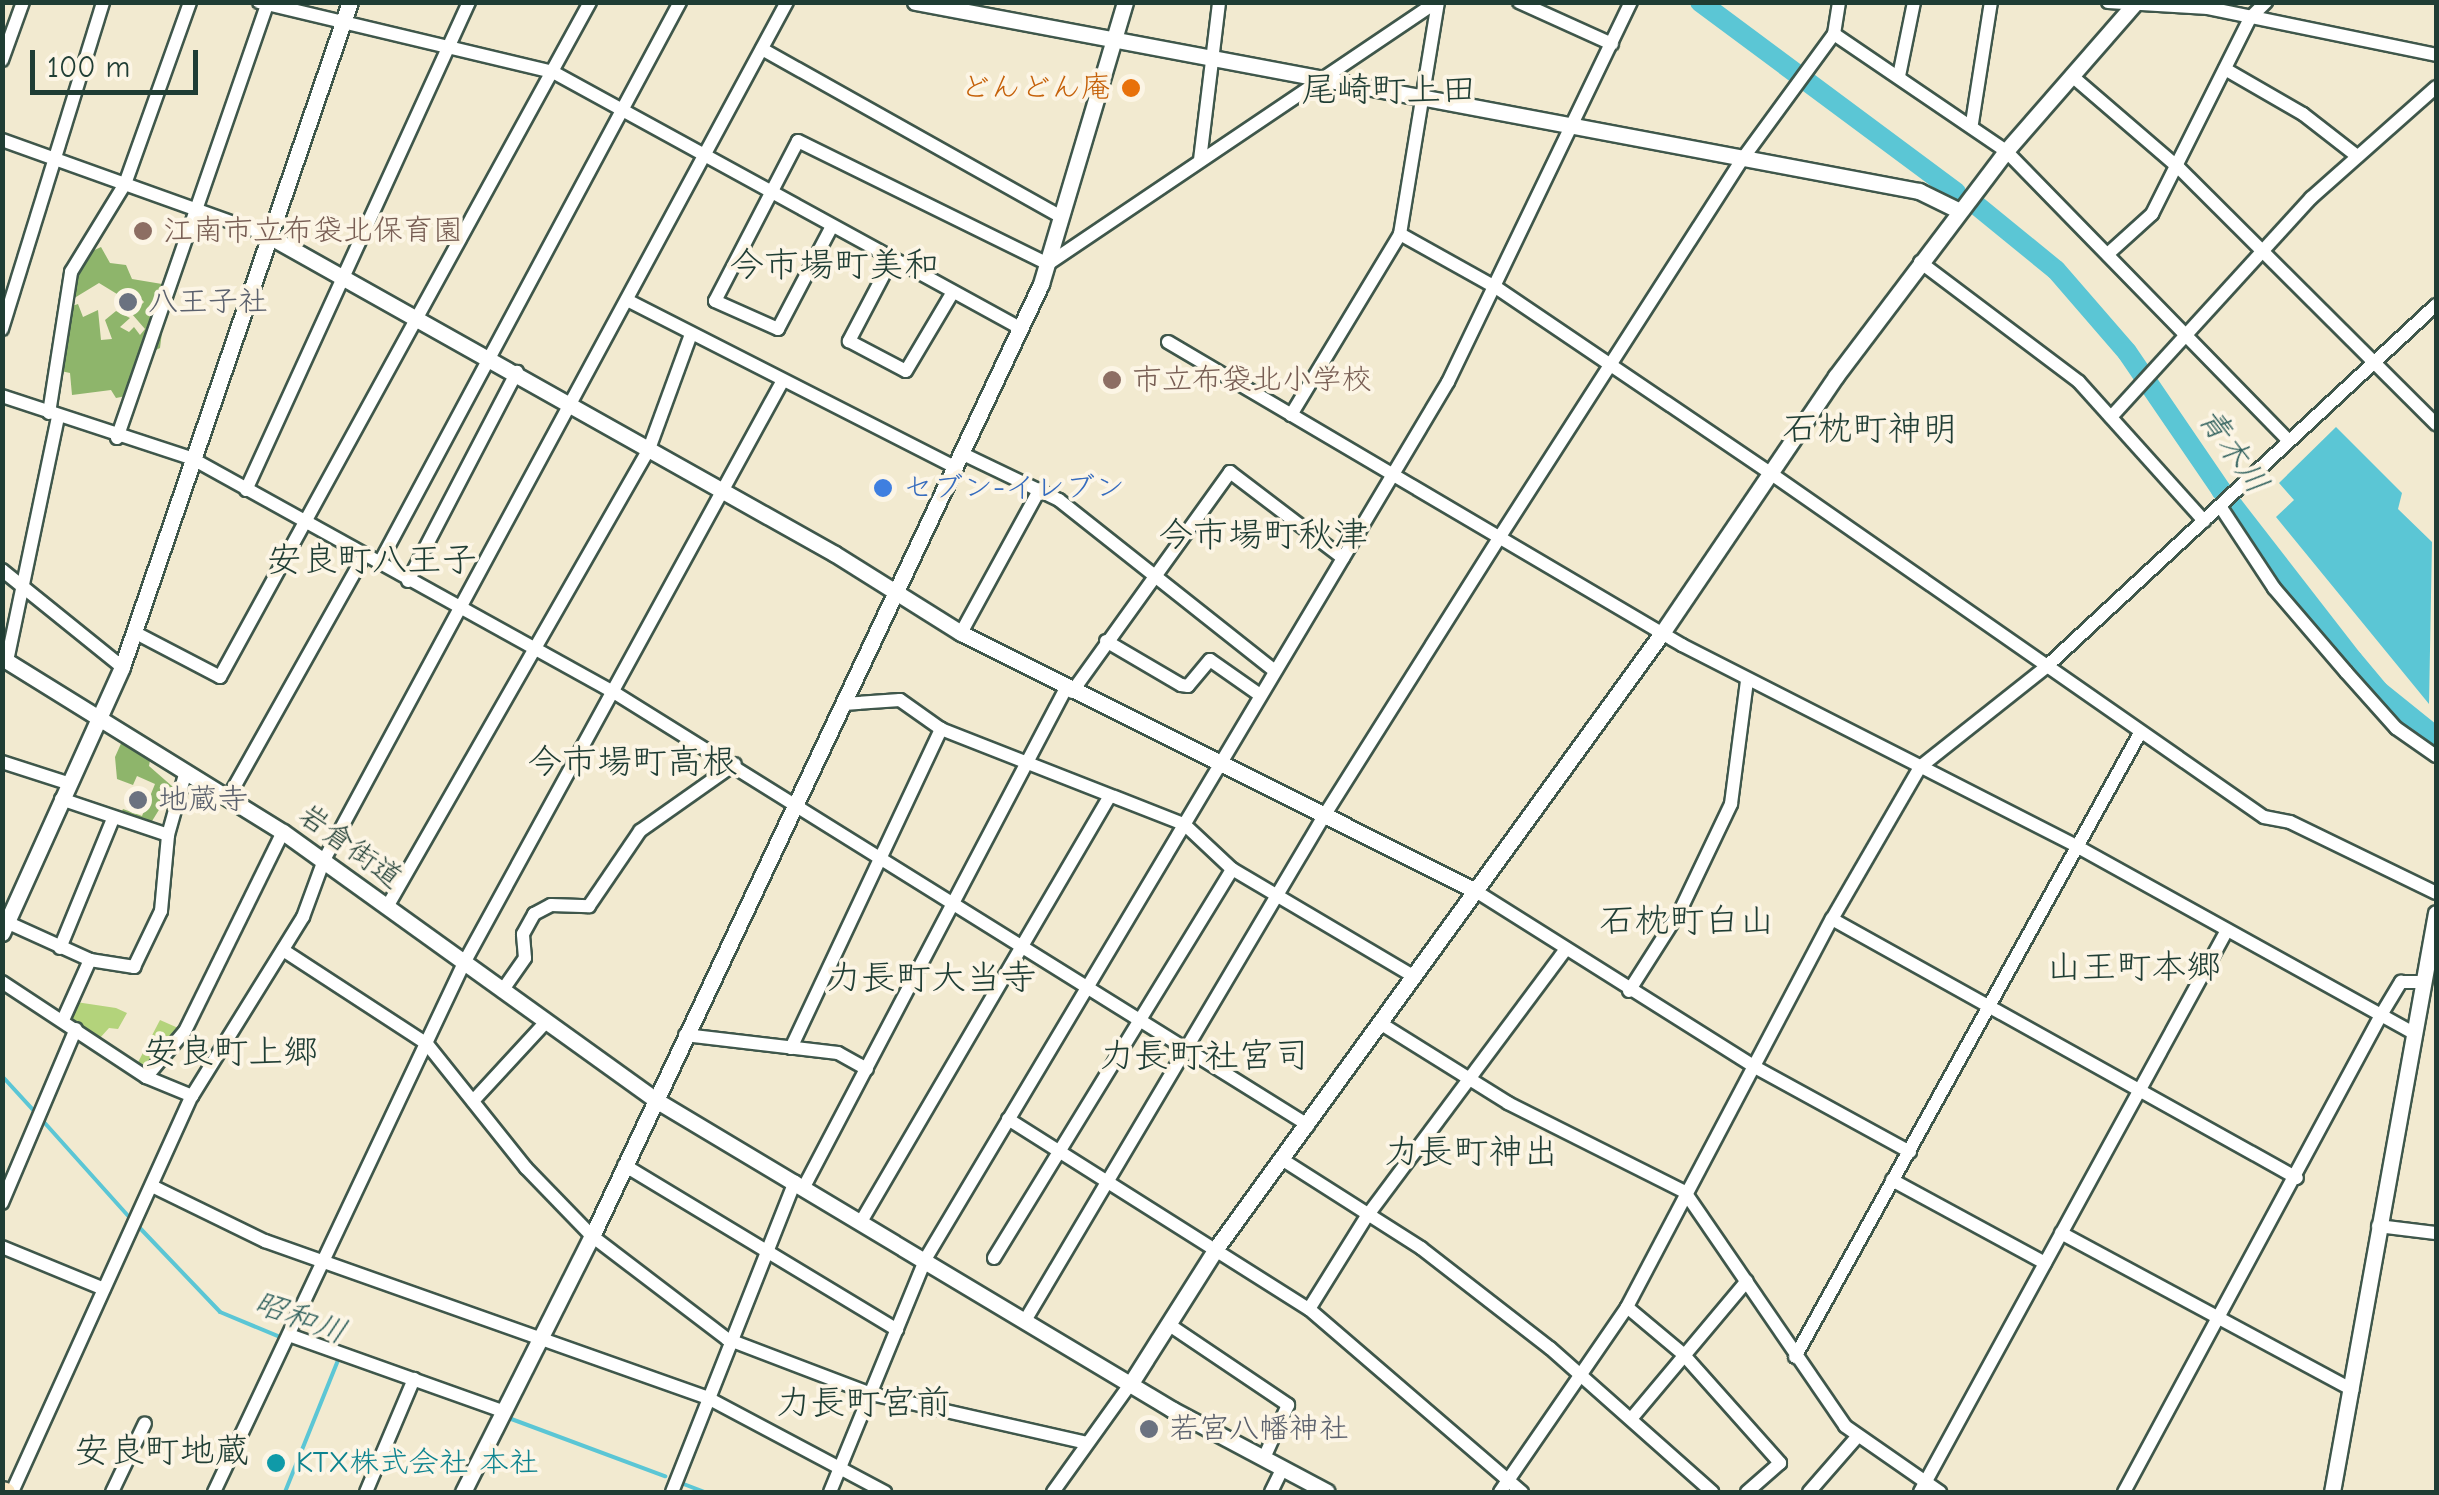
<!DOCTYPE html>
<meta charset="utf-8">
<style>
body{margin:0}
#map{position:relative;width:2439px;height:1495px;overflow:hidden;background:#f2ead0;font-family:"Comic Neue","Klee One",sans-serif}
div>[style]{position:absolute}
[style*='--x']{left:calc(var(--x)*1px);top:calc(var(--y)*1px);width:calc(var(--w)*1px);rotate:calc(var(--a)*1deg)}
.green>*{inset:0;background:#b3d37b}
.forest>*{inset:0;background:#8eb56b}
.water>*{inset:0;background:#5bc6d5}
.stream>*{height:4px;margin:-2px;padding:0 2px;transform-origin:2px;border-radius:2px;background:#5bc6d5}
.river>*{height:20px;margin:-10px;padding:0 10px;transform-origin:10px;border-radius:10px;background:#5bc6d5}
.roads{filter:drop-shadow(2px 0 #3f574b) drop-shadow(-2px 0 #3f574b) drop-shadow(0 2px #3f574b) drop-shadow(0 -2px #3f574b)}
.minor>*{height:12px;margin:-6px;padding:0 6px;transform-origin:6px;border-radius:6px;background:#fff}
.tertiary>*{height:15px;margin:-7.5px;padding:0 7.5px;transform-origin:7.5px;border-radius:7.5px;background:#fff}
.secondary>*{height:18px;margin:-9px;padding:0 9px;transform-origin:9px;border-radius:9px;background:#fae7c3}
.dots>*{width:28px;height:28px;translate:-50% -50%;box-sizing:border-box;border:5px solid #fcf5e5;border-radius:50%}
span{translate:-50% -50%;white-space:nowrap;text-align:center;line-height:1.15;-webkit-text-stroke:8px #fcf5e5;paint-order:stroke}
.food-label{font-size:30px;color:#c56008}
.right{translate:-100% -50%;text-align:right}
.education-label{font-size:30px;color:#785e54}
.left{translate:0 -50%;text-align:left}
.worship-label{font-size:30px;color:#5b616d}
.shop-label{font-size:30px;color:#366cbe}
.street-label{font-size:30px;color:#1f3d34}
.culture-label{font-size:30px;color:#0d838f}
.water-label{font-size:32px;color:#2e5f5c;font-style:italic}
.quarter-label{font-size:35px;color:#1f3d34}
.frame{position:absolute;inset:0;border:5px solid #1f3d34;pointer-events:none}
.scale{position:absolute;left:30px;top:50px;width:168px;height:45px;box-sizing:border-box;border:5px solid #1f3d34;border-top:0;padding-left:12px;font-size:30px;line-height:35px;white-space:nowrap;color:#1f3d34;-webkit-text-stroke:8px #fcf5e5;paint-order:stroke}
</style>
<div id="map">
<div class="green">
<i style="clip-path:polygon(76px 1002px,116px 1008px,127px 1013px,118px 1029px,109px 1028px,99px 1039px,71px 1021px)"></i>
<i style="clip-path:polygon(160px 1020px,185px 1031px,146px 1077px,134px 1070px)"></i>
</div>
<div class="forest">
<i style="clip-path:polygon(101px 247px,110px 263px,126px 265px,132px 279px,168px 285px,160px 348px,137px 359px,131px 395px,116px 398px,111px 390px,72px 395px,70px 373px,56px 370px,69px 307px,78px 304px,83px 317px,98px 310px,101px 340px,112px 339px,105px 320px,116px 311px,130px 318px,120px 327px,129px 332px,134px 327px,140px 335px,145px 329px,132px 314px,144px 302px,133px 290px,117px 294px,99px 283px,76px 297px,70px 293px,86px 254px)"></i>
<i style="clip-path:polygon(123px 739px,151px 755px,149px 766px,173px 787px,149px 826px,118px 819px,123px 809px,142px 816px,155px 784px,137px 776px,133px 785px,117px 779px,115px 757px)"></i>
</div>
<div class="water">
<i style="clip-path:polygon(2336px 427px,2402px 493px,2398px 509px,2432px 542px,2429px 704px,2276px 517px,2294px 500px,2279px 483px)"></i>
</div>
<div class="stream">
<i style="--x:2;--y:1076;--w:52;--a:47.4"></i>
<i style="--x:43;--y:1121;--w:130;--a:48.1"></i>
<i style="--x:137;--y:1225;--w:120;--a:46.3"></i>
<i style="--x:220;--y:1312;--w:70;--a:22.6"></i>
<i style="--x:506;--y:1417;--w:170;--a:20.4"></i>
<i style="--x:681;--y:1483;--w:26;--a:21"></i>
<i style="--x:285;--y:1492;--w:144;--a:-68.1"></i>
</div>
<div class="river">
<i style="--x:1700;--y:2;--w:319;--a:36.6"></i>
<i style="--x:1975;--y:204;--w:104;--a:39.2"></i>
<i style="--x:2056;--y:270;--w:108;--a:49.1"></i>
<i style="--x:2127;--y:352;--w:167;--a:55.7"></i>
<i style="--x:2221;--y:490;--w:215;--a:52.2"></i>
<i style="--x:2353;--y:660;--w:40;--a:50"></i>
<i style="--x:2379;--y:691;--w:73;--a:38.9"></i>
</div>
<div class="roads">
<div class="minor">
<i style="--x:259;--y:2;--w:302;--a:13.4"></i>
<i style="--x:553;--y:72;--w:533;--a:28.73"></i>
<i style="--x:1519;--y:2;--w:102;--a:24.3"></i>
<i style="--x:2108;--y:2;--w:100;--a:3.4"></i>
<i style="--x:2208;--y:8;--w:233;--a:11.6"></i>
<i style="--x:1834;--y:34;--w:208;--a:34.2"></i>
<i style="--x:2006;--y:151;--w:405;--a:45.7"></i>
<i style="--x:762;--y:49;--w:342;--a:29.3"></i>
<i style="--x:2;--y:60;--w:62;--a:-70.1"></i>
<i style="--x:2225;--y:69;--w:90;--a:30"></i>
<i style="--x:2303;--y:114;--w:68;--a:37.9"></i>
<i style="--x:1899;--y:76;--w:76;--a:-78.5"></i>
<i style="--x:2072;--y:76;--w:141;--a:40.7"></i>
<i style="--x:2179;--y:168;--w:363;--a:44.9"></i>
<i style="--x:1972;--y:123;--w:122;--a:-81.1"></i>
<i style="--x:2;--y:140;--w:282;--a:19.7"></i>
<i style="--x:1200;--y:160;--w:159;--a:-83.1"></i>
<i style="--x:831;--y:228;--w:114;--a:117.7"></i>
<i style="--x:778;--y:329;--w:69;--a:-156"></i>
<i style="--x:715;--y:301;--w:180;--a:-62.6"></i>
<i style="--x:798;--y:141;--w:279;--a:26.2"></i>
<i style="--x:1048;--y:264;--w:468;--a:-34"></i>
<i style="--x:1400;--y:234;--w:111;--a:29.1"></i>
<i style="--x:1497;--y:288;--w:333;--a:34.1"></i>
<i style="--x:1773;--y:475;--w:598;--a:34.86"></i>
<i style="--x:2264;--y:817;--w:26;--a:11"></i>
<i style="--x:2290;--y:822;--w:162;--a:25.9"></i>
<i style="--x:2110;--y:252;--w:57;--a:-42.1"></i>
<i style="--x:2152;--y:214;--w:219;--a:-63.4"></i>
<i style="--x:2250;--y:18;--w:23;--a:-45"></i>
<i style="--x:892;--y:259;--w:93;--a:117.7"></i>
<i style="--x:849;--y:341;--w:64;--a:27.8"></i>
<i style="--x:906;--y:371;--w:92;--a:-59.3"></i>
<i style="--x:1920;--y:262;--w:199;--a:37"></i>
<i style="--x:2079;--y:382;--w:187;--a:48"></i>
<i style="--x:627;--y:300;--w:370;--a:27"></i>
<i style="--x:2;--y:329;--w:342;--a:-72.8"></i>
<i style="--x:1168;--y:342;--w:597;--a:30.52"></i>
<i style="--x:1682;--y:645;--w:445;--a:27"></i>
<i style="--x:2078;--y:847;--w:382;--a:29"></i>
<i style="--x:2;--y:396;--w:199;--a:18.2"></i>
<i style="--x:191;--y:458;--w:485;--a:29"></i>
<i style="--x:615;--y:693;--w:817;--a:31.94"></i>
<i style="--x:49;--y:413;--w:143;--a:-81.1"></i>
<i style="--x:71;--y:272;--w:103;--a:-58.5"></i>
<i style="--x:125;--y:184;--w:193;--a:-70.3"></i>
<i style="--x:1291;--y:415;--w:211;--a:-58.9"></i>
<i style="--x:1400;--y:234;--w:235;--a:-80.7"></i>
<i style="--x:2111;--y:417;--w:297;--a:-47.6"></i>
<i style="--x:2311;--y:198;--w:167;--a:-41.6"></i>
<i style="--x:117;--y:438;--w:461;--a:-70.9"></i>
<i style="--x:963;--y:454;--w:106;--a:25.6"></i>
<i style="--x:1059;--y:500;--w:275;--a:38.4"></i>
<i style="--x:246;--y:490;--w:537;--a:-65.44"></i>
<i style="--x:2220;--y:506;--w:98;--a:56.6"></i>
<i style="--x:2274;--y:588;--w:111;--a:49.4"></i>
<i style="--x:2346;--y:672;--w:75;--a:48.2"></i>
<i style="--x:2396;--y:728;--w:49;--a:35"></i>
<i style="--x:379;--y:564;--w:638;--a:-61.83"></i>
<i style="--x:2;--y:570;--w:154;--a:38.9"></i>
<i style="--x:408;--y:581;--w:236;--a:-62.5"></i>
<i style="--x:134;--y:632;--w:97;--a:27.6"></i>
<i style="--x:220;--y:677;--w:770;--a:-61.27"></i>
<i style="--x:961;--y:633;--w:164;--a:-61.3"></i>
<i style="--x:1106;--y:641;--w:87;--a:30.4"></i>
<i style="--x:1181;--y:685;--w:7;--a:8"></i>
<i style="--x:1188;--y:686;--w:34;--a:-50"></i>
<i style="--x:1210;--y:660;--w:61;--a:35"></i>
<i style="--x:7;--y:661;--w:250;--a:-78.2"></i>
<i style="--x:1072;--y:692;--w:271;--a:-54.3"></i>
<i style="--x:1230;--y:472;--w:142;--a:37.3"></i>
<i style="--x:844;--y:704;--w:56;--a:-4.1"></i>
<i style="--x:900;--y:700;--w:50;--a:35.3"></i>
<i style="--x:941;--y:729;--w:261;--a:21.4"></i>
<i style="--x:1184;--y:824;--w:66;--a:43.2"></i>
<i style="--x:1232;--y:869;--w:210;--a:30.6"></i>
<i style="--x:2;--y:762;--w:71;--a:17.9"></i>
<i style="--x:228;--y:798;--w:278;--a:-60.7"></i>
<i style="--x:61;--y:799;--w:113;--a:18.6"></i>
<i style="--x:1474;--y:890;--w:330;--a:32.2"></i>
<i style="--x:1753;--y:1066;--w:179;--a:28.7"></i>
<i style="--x:387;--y:907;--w:528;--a:-60.23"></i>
<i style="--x:649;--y:449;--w:122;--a:-69.9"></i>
<i style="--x:1832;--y:919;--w:532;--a:29.12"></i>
<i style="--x:2;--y:920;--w:97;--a:24.4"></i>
<i style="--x:90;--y:960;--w:45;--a:9"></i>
<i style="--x:134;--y:967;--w:62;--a:-64.3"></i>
<i style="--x:161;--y:911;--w:76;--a:-84.7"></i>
<i style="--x:168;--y:835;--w:66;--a:-74.3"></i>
<i style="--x:60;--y:948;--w:137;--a:-67.7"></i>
<i style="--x:283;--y:950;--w:172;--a:33.1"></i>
<i style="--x:427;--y:1044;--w:159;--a:51.4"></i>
<i style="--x:526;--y:1168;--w:95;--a:45.9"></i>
<i style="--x:592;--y:1236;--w:170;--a:37.3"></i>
<i style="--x:727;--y:1339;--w:154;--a:20.9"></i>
<i style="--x:871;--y:1394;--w:221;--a:12.8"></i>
<i style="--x:2;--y:982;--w:173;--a:33.4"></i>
<i style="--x:146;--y:1077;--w:50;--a:22.4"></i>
<i style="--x:502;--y:991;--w:40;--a:-55.1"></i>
<i style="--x:525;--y:958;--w:24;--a:-95"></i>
<i style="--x:523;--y:934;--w:23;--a:-61"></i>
<i style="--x:534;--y:914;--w:19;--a:-28"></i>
<i style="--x:551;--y:905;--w:38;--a:2"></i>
<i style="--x:589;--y:906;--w:91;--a:-55.8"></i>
<i style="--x:640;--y:831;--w:116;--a:-35.2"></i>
<i style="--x:1629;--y:991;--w:95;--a:-57.5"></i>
<i style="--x:1680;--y:911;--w:119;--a:-64.5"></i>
<i style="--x:1731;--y:804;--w:125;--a:-82.6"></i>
<i style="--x:63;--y:1020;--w:66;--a:-65.8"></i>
<i style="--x:1380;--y:1023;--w:151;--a:32"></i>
<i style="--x:1508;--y:1103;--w:198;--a:26.7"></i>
<i style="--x:1685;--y:1192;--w:283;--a:55.6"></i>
<i style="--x:1845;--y:1426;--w:116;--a:34.8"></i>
<i style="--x:685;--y:1035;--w:154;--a:6.7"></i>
<i style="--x:838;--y:1053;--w:33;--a:29"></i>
<i style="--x:791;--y:1048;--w:353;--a:-64.8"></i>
<i style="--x:146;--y:1077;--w:60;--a:-49.7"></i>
<i style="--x:185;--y:1031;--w:222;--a:-63.8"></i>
<i style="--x:473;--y:1101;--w:108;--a:-47.3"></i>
<i style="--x:1008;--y:1119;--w:356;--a:32.3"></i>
<i style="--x:1309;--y:1309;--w:281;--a:40.7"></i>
<i style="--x:1283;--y:1160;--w:164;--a:32.5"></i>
<i style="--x:1421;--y:1248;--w:163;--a:37.8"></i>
<i style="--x:1550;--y:1348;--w:217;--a:41.6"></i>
<i style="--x:624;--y:1165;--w:319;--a:31.1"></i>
<i style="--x:1892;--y:1180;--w:174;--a:28.5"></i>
<i style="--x:805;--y:1185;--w:561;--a:-62.29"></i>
<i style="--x:152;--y:1186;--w:126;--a:26"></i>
<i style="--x:265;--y:1241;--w:468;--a:19.5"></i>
<i style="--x:706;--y:1397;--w:203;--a:28"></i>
<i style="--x:2;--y:1203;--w:189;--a:-67"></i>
<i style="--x:862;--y:1220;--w:488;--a:-59.7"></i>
<i style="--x:2378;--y:1226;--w:58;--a:6.9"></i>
<i style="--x:2061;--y:1233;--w:331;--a:28.3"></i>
<i style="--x:2;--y:1247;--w:110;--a:22.4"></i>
<i style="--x:994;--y:1258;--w:456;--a:-58.5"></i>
<i style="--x:1627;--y:1307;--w:73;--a:40"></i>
<i style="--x:1683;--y:1354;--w:146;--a:48.3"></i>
<i style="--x:1780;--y:1463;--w:44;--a:138.7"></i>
<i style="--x:1309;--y:1309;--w:110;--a:-58.1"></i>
<i style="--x:1367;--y:1216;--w:333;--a:-53.3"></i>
<i style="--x:1026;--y:1319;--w:585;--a:-59.36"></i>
<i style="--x:1324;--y:816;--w:328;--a:-57.8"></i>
<i style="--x:1499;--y:538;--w:448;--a:-57.3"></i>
<i style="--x:1741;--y:161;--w:157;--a:-53.8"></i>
<i style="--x:1834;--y:34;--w:32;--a:-81"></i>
<i style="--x:1168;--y:1324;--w:145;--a:34"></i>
<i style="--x:1288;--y:1405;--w:58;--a:114.4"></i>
<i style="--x:289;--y:1335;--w:229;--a:19.6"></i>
<i style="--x:1795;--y:1357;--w:713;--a:-61.06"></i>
<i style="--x:1631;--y:1419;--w:180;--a:-50"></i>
<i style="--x:12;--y:1492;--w:435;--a:-65.6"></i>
<i style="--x:192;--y:1096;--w:211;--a:-58.2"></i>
<i style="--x:303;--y:917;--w:61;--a:-69.8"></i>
<i style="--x:324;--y:860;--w:975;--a:-61.65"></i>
<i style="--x:112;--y:1492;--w:76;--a:-64.4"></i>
<i style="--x:214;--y:1492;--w:585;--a:-64.71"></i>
<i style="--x:464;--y:963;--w:662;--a:-61.31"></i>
<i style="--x:366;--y:1492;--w:123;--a:-67"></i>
<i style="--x:672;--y:1492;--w:334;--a:-68.4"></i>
<i style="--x:830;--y:1492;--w:253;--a:-67.7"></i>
<i style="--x:926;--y:1258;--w:1020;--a:-59.21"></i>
<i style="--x:1448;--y:382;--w:422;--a:-64.3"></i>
<i style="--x:1053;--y:1492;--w:134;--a:-54.4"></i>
<i style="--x:1271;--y:1492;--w:25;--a:-64"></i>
<i style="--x:1500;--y:1492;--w:224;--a:-55.5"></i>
<i style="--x:1627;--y:1307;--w:439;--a:-62.2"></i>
<i style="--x:1832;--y:919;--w:176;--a:-59.9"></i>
<i style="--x:1920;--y:767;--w:161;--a:-38.4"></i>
<i style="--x:2046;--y:667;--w:532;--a:-42.87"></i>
<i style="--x:1809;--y:1492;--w:73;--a:-48.9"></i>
<i style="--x:1920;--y:1492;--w:640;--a:-61.35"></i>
<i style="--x:2124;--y:1492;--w:542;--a:-61.68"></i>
<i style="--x:2381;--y:1015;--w:39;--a:-59"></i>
<i style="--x:2401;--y:982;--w:19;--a:0"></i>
</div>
<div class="tertiary">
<i style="--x:915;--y:2;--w:1022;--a:10.66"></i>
<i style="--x:1919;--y:191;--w:43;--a:26"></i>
<i style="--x:267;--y:235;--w:651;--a:29.32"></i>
<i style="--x:835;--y:554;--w:149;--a:32.1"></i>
<i style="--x:961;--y:633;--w:574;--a:26.61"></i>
<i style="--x:2;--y:658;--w:331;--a:31.8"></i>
<i style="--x:283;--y:832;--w:457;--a:35.7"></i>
<i style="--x:654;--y:1099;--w:605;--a:30.93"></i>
<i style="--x:1173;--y:1410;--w:174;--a:28"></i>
<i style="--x:2;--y:933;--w:292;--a:-65.7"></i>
<i style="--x:122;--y:667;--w:703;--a:-71.08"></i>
<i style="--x:1131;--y:1383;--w:161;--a:-57.7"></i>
<i style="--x:1217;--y:1247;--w:758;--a:-54.07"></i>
<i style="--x:1662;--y:633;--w:310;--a:-55.9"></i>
<i style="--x:1836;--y:376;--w:282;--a:-52.9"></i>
<i style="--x:2006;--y:151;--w:198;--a:-48.9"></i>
<i style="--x:463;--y:1492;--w:287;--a:-63.3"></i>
<i style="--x:592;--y:1236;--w:1053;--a:-64.75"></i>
<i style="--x:1041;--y:284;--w:294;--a:-73.4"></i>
<i style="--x:2332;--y:1492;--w:588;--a:-79.82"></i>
</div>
<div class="secondary">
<i style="--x:2;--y:1491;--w:4;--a:14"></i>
</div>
</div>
<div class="dots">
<i style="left:1131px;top:88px;background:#e8710a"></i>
<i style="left:143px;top:231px;background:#8d6e63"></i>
<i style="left:128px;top:302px;background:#6b7280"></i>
<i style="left:1112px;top:380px;background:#8d6e63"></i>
<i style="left:883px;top:488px;background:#3f7fe0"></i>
<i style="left:138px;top:800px;background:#6b7280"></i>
<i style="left:1149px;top:1429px;background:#6b7280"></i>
<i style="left:276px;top:1463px;background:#0f9aa8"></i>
</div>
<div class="food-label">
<span class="right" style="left:1111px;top:88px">どんどん庵</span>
</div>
<div class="education-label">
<span class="left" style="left:163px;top:231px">江南市立布袋北保育園</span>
<span class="left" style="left:1132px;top:380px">市立布袋北小学校</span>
</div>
<div class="worship-label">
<span class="left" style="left:148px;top:302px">八王子社</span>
<span class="left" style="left:158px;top:800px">地蔵寺</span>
<span class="left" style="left:1169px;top:1429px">若宮八幡神社</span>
</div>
<div class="shop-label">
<span class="left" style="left:903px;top:488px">セブン-イレブン</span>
</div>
<div class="street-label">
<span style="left:350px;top:847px;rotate:36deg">岩倉街道</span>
</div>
<div class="culture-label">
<span class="left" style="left:296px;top:1463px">KTX株式会社 本社</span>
</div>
<div class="water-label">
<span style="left:2233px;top:451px;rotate:55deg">青木川</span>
<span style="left:300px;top:1318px;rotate:20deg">昭和川</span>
</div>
<div class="quarter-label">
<span style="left:1389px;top:90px">尾崎町上田</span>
<span style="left:834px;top:265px">今市場町美和</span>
<span style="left:1870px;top:429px">石枕町神明</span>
<span style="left:1263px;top:535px">今市場町秋津</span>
<span style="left:372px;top:560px">安良町八王子</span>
<span style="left:632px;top:762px">今市場町高根</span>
<span style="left:1687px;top:921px">石枕町白山</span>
<span style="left:2134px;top:967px">山王町本郷</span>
<span style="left:931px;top:978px">力長町大当寺</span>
<span style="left:231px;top:1052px">安良町上郷</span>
<span style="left:1204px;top:1056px">力長町社宮司</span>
<span style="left:1471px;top:1152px">力長町神出</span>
<span style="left:863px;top:1403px">力長町宮前</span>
<span style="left:162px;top:1451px">安良町地蔵</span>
</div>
<div class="frame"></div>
<div class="scale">100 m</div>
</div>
